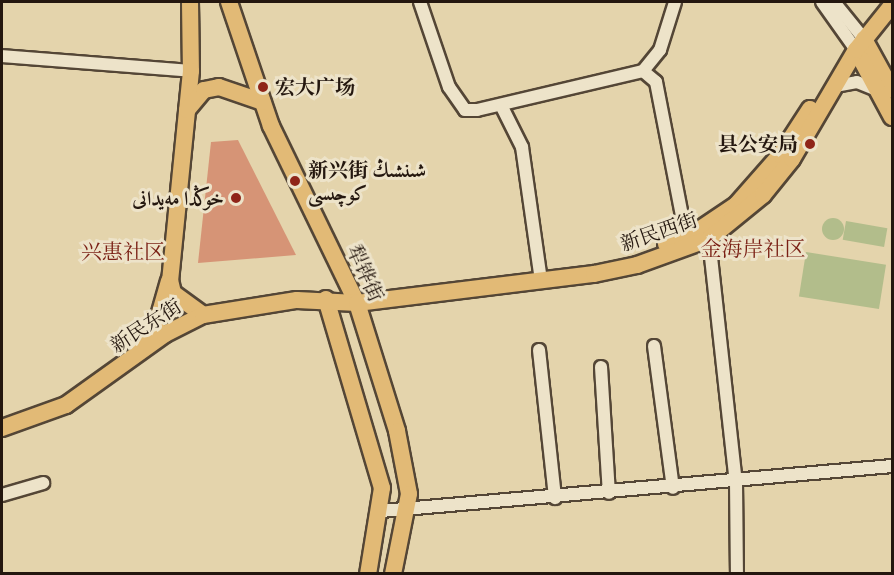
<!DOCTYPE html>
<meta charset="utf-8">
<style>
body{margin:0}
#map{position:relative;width:894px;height:575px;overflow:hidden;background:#e4d4ac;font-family:"IM FELL French Canon",Amiri,"Noto Serif SC",serif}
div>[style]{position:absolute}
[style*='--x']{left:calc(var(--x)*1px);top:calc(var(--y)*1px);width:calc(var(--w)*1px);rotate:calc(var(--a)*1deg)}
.green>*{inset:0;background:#b2bd8b;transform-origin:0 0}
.round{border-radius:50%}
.building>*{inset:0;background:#d69476}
.roads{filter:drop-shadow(2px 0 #544636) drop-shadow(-2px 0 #544636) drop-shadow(0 2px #544636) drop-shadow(0 -2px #544636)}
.minor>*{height:12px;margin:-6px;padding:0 6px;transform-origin:6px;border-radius:6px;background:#ede3c9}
.major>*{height:16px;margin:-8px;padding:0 8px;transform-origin:8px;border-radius:8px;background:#e2ba76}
.dots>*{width:16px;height:16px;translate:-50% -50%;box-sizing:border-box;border:3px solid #ede3c9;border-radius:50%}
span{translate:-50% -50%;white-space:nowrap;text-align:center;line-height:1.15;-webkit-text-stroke:6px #ede3c9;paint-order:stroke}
.poi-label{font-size:20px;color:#24170f;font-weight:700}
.left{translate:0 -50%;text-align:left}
.right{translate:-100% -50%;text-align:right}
.street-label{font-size:20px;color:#24170f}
.neighbourhood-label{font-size:21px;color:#7a1f14}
.frame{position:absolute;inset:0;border:3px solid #24170f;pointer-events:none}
</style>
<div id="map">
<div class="green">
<i class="round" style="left:822px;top:218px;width:22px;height:22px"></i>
<i style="left:846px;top:221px;width:42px;height:19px;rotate:10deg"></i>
<i style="left:806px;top:252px;width:81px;height:45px;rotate:9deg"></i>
</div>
<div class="building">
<i style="clip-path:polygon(238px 140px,296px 255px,198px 263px,211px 142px)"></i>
</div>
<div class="roads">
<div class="minor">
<i style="--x:420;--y:2;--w:90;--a:71.2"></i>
<i style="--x:449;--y:87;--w:28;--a:55"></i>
<i style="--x:465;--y:110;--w:12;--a:0"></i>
<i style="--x:477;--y:110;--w:171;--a:-13.2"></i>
<i style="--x:643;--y:71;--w:27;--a:-51"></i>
<i style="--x:660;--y:50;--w:50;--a:-72.6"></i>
<i style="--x:822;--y:2;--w:59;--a:54.7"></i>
<i style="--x:834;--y:2;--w:48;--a:51"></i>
<i style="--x:2;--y:56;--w:190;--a:4.5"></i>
<i style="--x:643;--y:71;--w:17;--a:40"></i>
<i style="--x:656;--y:82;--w:147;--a:79"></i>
<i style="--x:684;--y:226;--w:28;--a:27"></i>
<i style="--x:709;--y:239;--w:244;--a:83.7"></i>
<i style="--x:736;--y:482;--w:92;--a:89.4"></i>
<i style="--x:835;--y:86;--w:22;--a:-10"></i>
<i style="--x:857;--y:82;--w:24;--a:22"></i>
<i style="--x:502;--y:107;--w:45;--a:63.4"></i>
<i style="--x:522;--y:147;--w:135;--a:81.9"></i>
<i style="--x:654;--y:346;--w:143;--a:82.4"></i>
<i style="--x:539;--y:350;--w:149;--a:83.8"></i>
<i style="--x:601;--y:367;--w:126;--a:86.4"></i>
<i style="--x:2;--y:495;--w:43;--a:-16.3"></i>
<i style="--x:381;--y:511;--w:513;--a:-5.03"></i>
</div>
<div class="major">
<i style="--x:190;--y:2;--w:69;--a:89.2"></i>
<i style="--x:191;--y:71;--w:210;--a:95.7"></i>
<i style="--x:170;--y:280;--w:13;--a:77"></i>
<i style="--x:173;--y:293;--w:37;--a:36"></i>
<i style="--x:229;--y:2;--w:131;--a:71.3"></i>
<i style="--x:271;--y:126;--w:197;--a:64.1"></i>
<i style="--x:357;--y:303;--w:134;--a:72.6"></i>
<i style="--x:397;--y:431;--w:64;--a:79.2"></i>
<i style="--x:409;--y:494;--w:82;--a:101.3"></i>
<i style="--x:864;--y:39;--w:58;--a:61.2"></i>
<i style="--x:856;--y:50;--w:76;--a:61.8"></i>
<i style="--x:187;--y:110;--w:26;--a:-50"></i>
<i style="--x:204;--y:90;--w:15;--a:-11"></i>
<i style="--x:219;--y:87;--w:46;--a:18.8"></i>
<i style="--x:666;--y:244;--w:32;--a:-22"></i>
<i style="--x:696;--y:232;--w:48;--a:-34"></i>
<i style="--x:736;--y:205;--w:67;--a:-48.7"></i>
<i style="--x:780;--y:155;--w:55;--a:-56.9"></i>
<i style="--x:326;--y:299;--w:197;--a:73.5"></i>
<i style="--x:382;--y:488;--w:87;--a:99.2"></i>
<i style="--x:140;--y:342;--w:19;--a:-39"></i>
<i style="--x:155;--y:330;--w:51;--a:-74.1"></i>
<i style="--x:2;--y:428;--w:68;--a:-19.8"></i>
<i style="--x:66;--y:405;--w:122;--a:-35.6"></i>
<i style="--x:165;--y:334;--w:42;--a:-26.6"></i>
<i style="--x:203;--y:315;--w:95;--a:-9.1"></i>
<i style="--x:297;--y:300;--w:60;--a:2.9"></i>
<i style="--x:357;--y:303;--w:239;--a:-7"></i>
<i style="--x:594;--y:274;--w:44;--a:-11.8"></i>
<i style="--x:637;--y:265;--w:77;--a:-19.9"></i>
<i style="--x:709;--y:239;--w:70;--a:-39.2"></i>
<i style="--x:763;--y:195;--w:46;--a:-51.1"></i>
<i style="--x:792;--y:159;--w:126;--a:-59.6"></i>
<i style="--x:856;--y:50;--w:58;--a:-51.3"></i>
</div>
</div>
<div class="dots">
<i style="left:263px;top:87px;background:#8f2418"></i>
<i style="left:810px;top:144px;background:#8f2418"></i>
<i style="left:295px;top:181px;background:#8f2418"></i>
<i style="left:236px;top:198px;background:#8f2418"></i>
</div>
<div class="poi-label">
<span class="left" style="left:275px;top:87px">宏大广场</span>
<span class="right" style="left:798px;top:144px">县公安局</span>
<span class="left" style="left:308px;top:182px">新兴街 شىنشىڭ<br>كوچىسى</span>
<span class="right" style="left:224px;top:198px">خوڭدا مەيدانى</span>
</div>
<div class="street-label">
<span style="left:659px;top:232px;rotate:-19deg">新民西街</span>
<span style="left:365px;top:273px;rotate:66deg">犁铧街</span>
<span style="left:146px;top:326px;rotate:-33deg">新民东街</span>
</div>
<div class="neighbourhood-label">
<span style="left:753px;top:249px">金海岸社区</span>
<span style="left:123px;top:252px">兴惠社区</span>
</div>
<div class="frame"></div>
</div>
